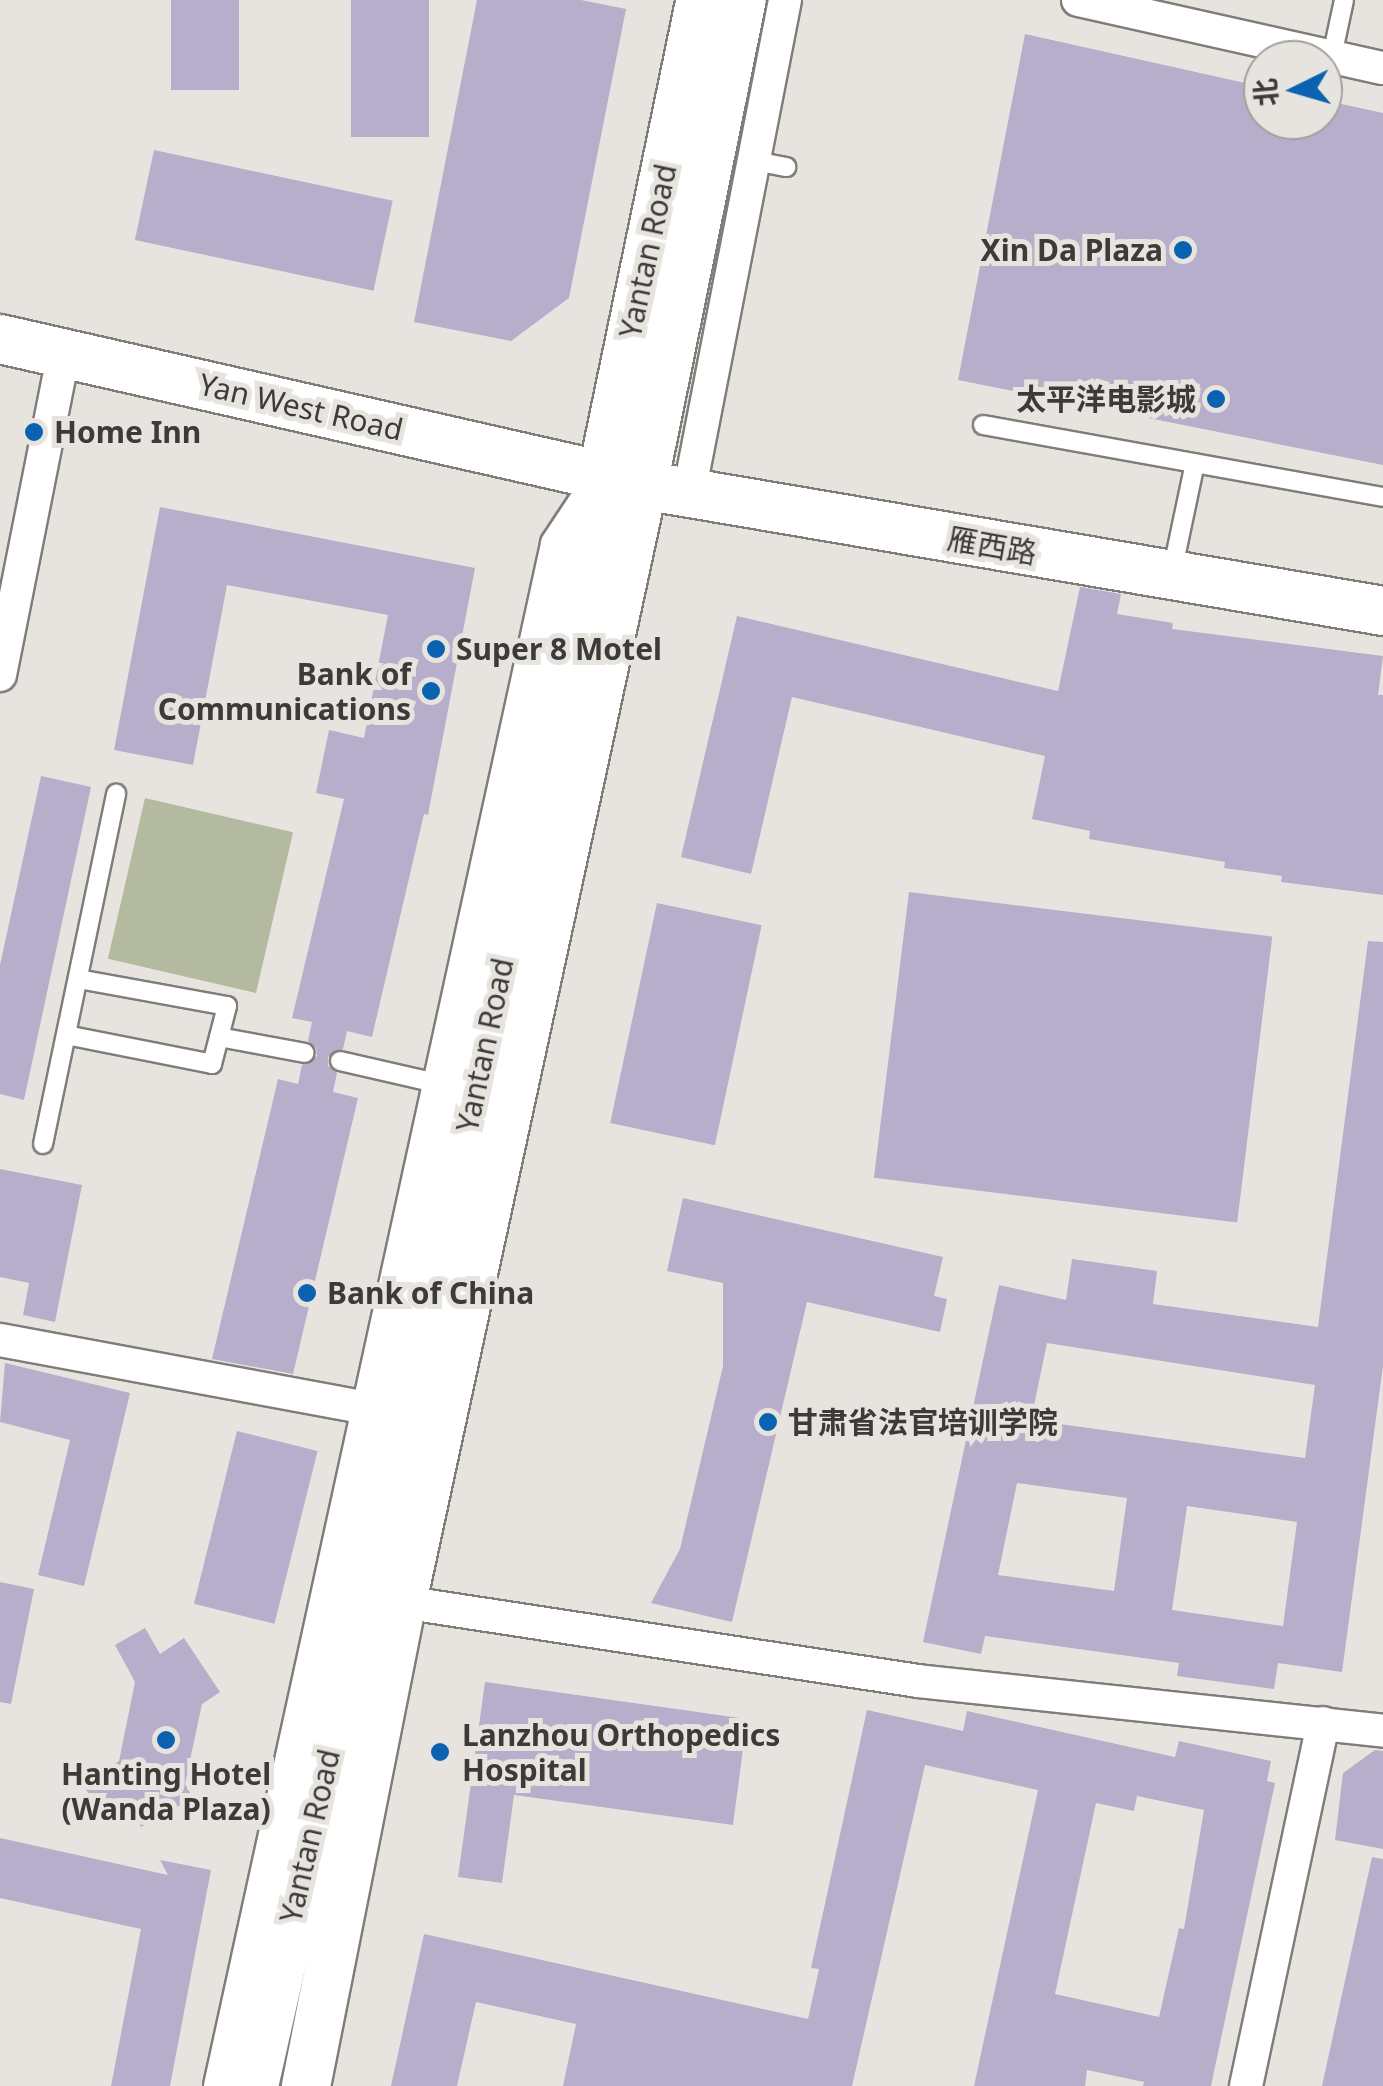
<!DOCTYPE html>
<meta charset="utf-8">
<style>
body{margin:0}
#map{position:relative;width:1383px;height:2086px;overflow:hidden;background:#e7e4df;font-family:"Noto Sans","Noto Sans SC",sans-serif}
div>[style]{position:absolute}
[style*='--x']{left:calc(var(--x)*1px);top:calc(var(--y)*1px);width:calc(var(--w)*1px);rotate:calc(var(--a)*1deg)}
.green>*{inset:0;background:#b3baa0;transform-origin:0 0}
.building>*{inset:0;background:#b6aeca;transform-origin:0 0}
.roads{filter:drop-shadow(2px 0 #807d79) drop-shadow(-2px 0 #807d79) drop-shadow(0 2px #807d79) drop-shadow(0 -2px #807d79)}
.lane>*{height:18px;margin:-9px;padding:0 9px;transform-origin:9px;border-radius:9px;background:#fff}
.street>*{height:32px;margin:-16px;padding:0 16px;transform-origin:16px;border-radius:16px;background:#fff}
.secondary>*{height:48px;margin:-24px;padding:0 24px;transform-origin:24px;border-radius:24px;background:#fff}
.dots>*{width:28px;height:28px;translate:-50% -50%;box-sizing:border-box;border:5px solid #e7e4df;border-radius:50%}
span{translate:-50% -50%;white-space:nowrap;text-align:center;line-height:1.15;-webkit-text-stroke:10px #e7e4df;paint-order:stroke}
.poi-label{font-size:30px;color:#3c3b39;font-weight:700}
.right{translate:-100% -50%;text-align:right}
.left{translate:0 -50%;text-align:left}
.street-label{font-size:30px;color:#3c3b39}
.north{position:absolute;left:1243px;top:40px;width:100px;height:100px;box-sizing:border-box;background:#e7e4df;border:2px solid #a3a09d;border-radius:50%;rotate:265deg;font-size:28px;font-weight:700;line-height:40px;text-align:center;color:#3c3b39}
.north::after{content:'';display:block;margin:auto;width:35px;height:45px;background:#0b62b0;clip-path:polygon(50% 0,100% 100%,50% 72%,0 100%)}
</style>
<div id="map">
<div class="green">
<i style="left:145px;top:798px;width:152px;height:165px;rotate:13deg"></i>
</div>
<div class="building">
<i style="left:171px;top:0;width:68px;height:90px"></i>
<i style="left:351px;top:0;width:78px;height:137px"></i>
<i style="clip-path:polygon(477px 0,581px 0,626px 9px,569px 298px,511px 341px,414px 322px)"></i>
<i style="clip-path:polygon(1025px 34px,1263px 87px,1263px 120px,1323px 120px,1323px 100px,1383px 113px,1383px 465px,958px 380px)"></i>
<i style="left:154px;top:150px;width:244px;height:92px;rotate:12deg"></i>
<i style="clip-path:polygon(160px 507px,475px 568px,428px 815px,424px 814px,372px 1037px,347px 1031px,343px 1049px,328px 1057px,328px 1066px,337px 1073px,333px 1092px,358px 1098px,293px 1374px,212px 1359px,278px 1079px,298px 1084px,302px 1065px,317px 1056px,316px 1048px,308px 1041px,312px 1022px,292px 1018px,344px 799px,316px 793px,329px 730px,364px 738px,388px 615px,227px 585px,193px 765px,114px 750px)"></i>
<i style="clip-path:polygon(1080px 587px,1121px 594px,1117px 614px,1173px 623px,1172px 629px,1383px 656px,1378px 695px,1383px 695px,1383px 895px,1281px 882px,1282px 876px,1224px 868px,1225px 862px,1089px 839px,1090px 831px,1032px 819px,1045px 756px,792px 697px,751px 874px,681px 857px,737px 616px,1058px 691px)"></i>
<i style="clip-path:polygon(41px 776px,91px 787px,24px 1100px,0 1094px,0 965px)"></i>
<i style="left:909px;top:892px;width:366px;height:288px;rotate:7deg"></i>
<i style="left:657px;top:903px;width:107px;height:225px;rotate:12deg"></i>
<i style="clip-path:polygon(evenodd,1368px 941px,1383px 942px,1383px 1366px,1342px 1672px,1278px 1663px,1274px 1689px,1177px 1676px,1179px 1663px,985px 1636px,981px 1654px,923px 1642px,999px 1285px,1066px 1300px,1072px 1259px,1157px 1271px,1153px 1304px,1318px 1327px,1368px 941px,1047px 1343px,1315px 1385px,1305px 1458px,1031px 1420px,1047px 1343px,1368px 941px,1017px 1483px,1127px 1498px,1114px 1591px,998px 1575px,1017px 1483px,1368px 941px,1187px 1506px,1297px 1522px,1283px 1626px,1172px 1610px,1187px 1506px)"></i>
<i style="clip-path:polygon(0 1169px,82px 1185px,55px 1322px,23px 1315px,29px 1283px,0 1277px)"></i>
<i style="clip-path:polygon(683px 1198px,943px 1257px,934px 1296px,947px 1299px,940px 1332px,807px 1302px,732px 1622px,651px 1603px,680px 1549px,723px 1366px,723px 1283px,667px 1271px)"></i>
<i style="clip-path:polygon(5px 1363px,130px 1393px,84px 1586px,38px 1575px,70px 1440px,0 1422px)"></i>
<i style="left:237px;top:1431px;width:83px;height:178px;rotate:14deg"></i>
<i style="clip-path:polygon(0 1582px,34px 1589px,11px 1704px,0 1702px)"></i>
<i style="clip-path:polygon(145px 1628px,160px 1654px,184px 1638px,220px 1692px,202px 1704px,185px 1784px,193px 1798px,141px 1827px,126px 1800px,103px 1815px,83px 1785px,119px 1761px,135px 1682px,115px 1645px)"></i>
<i style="clip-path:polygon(485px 1682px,747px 1719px,733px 1825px,514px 1795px,502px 1883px,458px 1877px)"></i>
<i style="clip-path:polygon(evenodd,867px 1710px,963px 1731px,967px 1711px,1175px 1757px,1179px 1741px,1271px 1761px,1267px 1781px,1275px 1783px,1211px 2086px,1143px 2086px,1144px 2082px,1087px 2070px,1085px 2086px,974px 2086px,1038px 1790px,925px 1765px,852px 2086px,563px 2086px,576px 2024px,476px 2002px,457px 2086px,391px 2086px,424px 1934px,808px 2019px,819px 1969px,811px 1968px,867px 1710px,1137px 1796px,1204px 1810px,1184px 1929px,1179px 1928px,1159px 2017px,1055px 1994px,1096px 1803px,1134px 1811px,1137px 1796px)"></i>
<i style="clip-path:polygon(1375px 1750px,1383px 1751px,1383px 1849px,1335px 1840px,1343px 1773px)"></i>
<i style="clip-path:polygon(0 1838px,168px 1875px,160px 1860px,211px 1870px,170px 2086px,111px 2086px,141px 1929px,0 1898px)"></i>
<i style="clip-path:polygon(1372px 1857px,1383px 1859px,1383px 2086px,1322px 2086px)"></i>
</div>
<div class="roads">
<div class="lane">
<i style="--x:1332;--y:56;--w:57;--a:-77.9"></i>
<i style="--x:755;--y:161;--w:32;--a:11"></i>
<i style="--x:983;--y:425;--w:406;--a:10.2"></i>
<i style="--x:1172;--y:572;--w:111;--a:-78.1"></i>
<i style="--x:66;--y:1035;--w:149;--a:11.2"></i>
<i style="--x:212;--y:1064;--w:60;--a:-75.5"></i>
<i style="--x:227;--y:1006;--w:151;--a:-169.7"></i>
<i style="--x:219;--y:1037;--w:87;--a:10.5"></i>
<i style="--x:340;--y:1061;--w:108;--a:12.9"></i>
<i style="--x:43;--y:1144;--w:358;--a:-78.2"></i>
</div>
<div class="street">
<i style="--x:1078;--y:0;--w:312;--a:12.6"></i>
<i style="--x:689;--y:493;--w:502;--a:-78.98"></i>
<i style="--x:0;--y:675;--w:328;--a:-78.8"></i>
<i style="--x:0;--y:1340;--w:396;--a:10.5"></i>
<i style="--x:402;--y:1602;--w:522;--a:8.7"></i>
<i style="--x:918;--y:1681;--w:468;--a:6.1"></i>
<i style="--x:220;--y:2086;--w:1578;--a:-77.67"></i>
<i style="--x:557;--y:544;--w:67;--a:-56.5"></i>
<i style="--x:1246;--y:2086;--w:371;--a:-78"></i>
</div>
<div class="secondary">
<i style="--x:0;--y:339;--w:659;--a:12.79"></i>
<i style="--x:643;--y:485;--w:751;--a:9.66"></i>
<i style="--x:254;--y:2086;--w:686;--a:-77.28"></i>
<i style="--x:405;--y:1417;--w:813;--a:-77.79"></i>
<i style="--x:577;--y:622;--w:148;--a:-80.3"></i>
<i style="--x:602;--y:476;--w:486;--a:-78.3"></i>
<i style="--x:306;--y:2086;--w:493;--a:-78.8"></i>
<i style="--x:402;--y:1602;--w:1143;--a:-77.82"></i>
<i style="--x:643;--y:485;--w:495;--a:-78.5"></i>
</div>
</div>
<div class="dots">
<i style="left:1183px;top:250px;background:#0b62b0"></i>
<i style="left:1216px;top:399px;background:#0b62b0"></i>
<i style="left:34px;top:432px;background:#0b62b0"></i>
<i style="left:436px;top:649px;background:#0b62b0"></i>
<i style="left:431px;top:691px;background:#0b62b0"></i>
<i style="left:307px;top:1293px;background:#0b62b0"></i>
<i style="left:768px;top:1422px;background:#0b62b0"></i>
<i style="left:166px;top:1740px;background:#0b62b0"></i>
<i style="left:440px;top:1752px;background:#0b62b0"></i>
</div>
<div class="poi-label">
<span class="right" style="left:1163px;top:250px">Xin Da Plaza</span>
<span class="right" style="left:1196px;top:399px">太平洋电影城</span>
<span class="left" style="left:54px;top:432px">Home Inn</span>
<span class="left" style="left:456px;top:649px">Super 8 Motel</span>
<span class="right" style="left:411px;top:691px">Bank of<br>Communications</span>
<span class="left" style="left:327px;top:1293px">Bank of China</span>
<span class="left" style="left:788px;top:1422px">甘肃省法官培训学院</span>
<span class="left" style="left:462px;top:1752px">Lanzhou Orthopedics<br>Hospital</span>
<span style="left:166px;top:1791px">Hanting Hotel<br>(Wanda Plaza)</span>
</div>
<div class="street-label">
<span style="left:648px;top:251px;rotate:-78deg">Yantan Road</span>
<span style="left:301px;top:407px;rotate:13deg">Yan West Road</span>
<span style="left:992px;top:546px;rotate:10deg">雁西路</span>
<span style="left:485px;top:1045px;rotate:-78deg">Yantan Road</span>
<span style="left:310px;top:1836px;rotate:-77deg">Yantan Road</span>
</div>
<div class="north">北</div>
</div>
